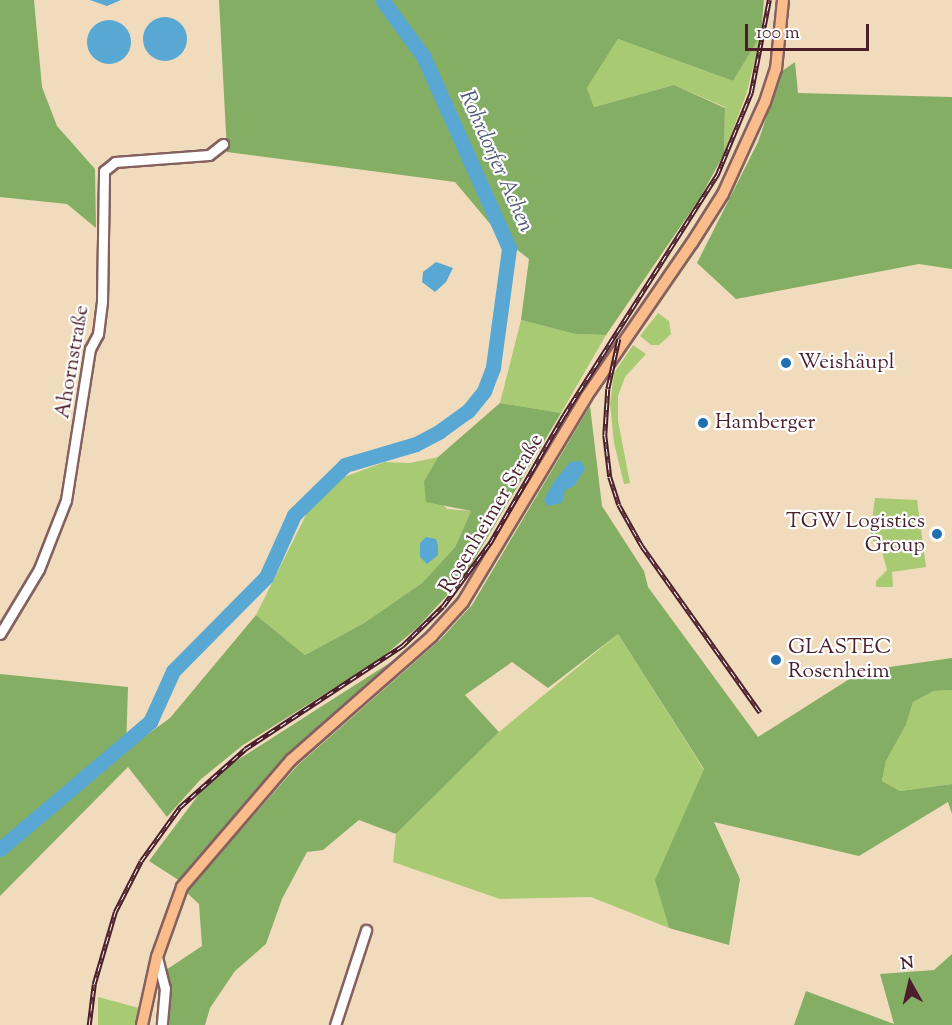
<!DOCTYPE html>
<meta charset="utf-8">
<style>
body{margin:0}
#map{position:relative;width:952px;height:1025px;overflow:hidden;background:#f0dcbc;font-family:"Sorts Mill Goudy",serif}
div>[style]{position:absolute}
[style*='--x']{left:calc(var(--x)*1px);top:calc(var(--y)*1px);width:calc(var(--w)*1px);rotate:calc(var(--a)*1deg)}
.green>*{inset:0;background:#a7ca73}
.forest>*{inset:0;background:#85ae65}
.water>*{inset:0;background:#59a7d3}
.round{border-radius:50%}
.river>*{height:15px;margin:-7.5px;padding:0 7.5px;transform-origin:7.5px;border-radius:7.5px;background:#59a7d3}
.roads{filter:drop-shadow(2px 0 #84615e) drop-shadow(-2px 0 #84615e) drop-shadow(0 2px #84615e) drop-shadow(0 -2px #84615e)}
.minor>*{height:9px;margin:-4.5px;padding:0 4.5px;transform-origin:4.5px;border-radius:4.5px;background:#fff}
.major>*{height:10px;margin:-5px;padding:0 5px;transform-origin:5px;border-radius:5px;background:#f9bc8a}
.rail>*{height:4.5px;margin-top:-2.25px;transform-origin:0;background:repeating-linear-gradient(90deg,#fff 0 7px,#4a1f2b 0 14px);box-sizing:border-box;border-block:2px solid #4a1f2b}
.dots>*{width:16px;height:16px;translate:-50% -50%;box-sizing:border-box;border:3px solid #fff;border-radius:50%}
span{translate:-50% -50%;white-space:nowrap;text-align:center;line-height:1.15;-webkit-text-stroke:4.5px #fff;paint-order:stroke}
.street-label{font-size:21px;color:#4a1f2b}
.poi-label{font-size:21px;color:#4a1f2b}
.left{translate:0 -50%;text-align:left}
.right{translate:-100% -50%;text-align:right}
.water-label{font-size:22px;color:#515c77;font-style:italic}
.north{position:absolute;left:880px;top:953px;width:60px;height:60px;-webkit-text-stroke:4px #fff;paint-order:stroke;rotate:352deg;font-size:16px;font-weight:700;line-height:24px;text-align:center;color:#4a1f2b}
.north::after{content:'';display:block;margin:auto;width:21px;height:27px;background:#4a1f2b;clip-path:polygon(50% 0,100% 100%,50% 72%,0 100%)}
.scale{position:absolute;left:745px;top:24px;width:124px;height:27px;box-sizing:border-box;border:3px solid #4a1f2b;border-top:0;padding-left:8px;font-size:18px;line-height:21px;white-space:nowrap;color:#4a1f2b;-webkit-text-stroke:4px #fff;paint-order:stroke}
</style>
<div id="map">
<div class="green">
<i style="clip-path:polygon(761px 35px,747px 92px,724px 154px,725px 107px,674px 85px,594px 107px,587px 88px,618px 39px,733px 81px)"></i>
<i style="clip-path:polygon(658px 313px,669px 321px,671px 334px,659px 345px,651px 345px,640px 336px)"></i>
<i style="clip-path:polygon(521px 320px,575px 334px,606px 335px,561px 413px,500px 403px)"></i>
<i style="clip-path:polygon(633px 345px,646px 354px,625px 377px,618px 396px,618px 421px,630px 483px,624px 484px,614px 443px,610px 404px,614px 373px)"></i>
<i style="clip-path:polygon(438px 457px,424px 481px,447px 509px,471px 511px,455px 547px,422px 583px,364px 623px,305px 655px,256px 615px,308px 511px,344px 477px,385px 462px,410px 463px)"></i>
<i style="clip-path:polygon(875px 498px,917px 500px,926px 567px,892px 572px,893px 587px,876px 587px,876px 581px,887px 570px,882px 552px,870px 536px)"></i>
<i style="clip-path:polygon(618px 634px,704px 770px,656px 880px,669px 928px,591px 897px,500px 899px,393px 862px,396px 834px,499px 732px)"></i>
<i style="clip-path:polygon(952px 690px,952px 784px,900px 791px,882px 781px,886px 761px,906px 725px,913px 702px,934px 691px)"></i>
<i style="clip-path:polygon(98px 997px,139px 1008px,137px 1025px,98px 1025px)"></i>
</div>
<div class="forest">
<i style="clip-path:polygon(0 0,34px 0,42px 87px,57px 126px,95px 169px,96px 228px,67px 204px,0 197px)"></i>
<i style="clip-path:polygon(219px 0,764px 0,761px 35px,733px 81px,618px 39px,587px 88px,594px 107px,674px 85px,725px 108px,724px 154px,700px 198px,606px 335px,575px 334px,521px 320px,529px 259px,502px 238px,455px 182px,227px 152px)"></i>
<i style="clip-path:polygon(795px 62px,798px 93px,952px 97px,952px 269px,919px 264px,736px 299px,697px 263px,758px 142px,782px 71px)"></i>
<i style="clip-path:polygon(500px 403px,561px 413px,464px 577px,417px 628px,379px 660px,243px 745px,200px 780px,167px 817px,128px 767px,0 896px,0 674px,128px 687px,126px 750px,170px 718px,256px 615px,305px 655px,364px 623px,422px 583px,455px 547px,471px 511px,426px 502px,424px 481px,438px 457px)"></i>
<i style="clip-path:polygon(590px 406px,602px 506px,644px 571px,648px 587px,758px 737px,862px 671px,952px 658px,952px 690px,934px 691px,913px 702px,906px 725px,886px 761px,882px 781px,900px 791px,952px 784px,952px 814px,948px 802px,859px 856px,714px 822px,740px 879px,729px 945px,669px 928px,655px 880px,704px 769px,618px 634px,548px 688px,512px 662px,465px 695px,499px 732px,396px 834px,359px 820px,323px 850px,307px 852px,282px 899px,266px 944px,235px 971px,210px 1008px,205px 1025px,167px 1025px,169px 998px,163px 972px,202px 946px,199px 904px,186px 892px,298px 765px,440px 640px,472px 605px)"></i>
<i style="clip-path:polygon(391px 662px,300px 743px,180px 881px,149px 861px,205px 786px,225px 768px)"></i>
<i style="clip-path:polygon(952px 954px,952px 1025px,794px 1025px,806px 991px,894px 1024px,880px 974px,934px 970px)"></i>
</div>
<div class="water">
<i style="clip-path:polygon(90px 0,121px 0,107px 6px)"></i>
<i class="round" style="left:143px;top:17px;width:44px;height:44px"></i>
<i class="round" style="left:87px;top:20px;width:44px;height:44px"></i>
<i style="clip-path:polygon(436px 262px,453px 268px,446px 282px,435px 292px,422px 282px,423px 272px)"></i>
<i style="clip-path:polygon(581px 461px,585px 469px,574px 486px,565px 490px,562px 503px,547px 506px,544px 500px,553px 483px,570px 462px)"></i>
<i style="clip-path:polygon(426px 537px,436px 539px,438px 546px,438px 555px,427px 564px,420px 557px,420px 543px)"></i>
</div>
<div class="river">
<i style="--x:0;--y:849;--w:197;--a:-40.3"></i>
<i style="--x:150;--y:722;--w:56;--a:-65.7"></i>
<i style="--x:173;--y:671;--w:132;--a:-45.3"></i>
<i style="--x:266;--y:577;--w:68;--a:-65.7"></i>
<i style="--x:294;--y:515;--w:71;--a:-44.4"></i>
<i style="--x:345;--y:465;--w:74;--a:-16.5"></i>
<i style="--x:416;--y:444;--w:27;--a:-28"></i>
<i style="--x:440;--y:431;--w:34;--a:-36"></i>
<i style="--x:468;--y:411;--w:26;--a:-51"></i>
<i style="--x:484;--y:391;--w:26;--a:-69"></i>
<i style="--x:493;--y:367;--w:120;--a:-82.3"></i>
<i style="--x:509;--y:248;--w:210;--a:-114.1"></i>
<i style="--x:423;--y:56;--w:69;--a:-126.2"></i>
</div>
<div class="roads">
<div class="minor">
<i style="--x:0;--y:634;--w:76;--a:-59"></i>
<i style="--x:39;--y:569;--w:74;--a:-68.6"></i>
<i style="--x:66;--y:500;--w:153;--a:-81"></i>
<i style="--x:90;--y:349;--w:17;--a:-62"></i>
<i style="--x:98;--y:334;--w:32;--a:-83"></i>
<i style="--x:102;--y:302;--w:131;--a:-89.1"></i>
<i style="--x:104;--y:171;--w:14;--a:-39"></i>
<i style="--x:115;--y:162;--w:94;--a:-4.3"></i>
<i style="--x:209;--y:155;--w:18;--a:-38"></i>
<i style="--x:157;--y:957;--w:32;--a:76"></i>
<i style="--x:165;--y:988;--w:37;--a:95"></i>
<i style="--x:335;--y:1025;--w:100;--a:-71.9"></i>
</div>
<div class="major">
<i style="--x:142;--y:1025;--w:70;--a:-77.6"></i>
<i style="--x:157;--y:957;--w:74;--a:-70.3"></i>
<i style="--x:182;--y:887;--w:167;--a:-49.4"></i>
<i style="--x:291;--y:760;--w:188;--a:-41.3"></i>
<i style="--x:432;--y:636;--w:46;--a:-47.6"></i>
<i style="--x:463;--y:602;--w:239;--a:-59"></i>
<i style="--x:586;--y:397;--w:187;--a:-55.5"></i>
<i style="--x:692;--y:243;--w:58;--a:-57.7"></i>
<i style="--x:723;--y:194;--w:101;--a:-65.5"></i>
<i style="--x:765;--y:102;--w:35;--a:-72"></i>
<i style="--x:776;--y:69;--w:69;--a:-84.2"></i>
</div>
</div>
<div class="rail">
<i style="--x:619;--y:339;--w:51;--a:102.4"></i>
<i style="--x:608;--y:389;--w:46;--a:93.7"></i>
<i style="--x:605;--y:435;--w:42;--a:83.2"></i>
<i style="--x:610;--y:477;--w:29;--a:72"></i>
<i style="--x:619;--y:505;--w:47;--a:60.7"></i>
<i style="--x:642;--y:546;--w:204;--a:54.6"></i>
<i style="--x:89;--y:1025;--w:41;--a:-83"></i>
<i style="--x:94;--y:984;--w:75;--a:-73.7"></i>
<i style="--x:115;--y:912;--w:57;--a:-63"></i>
<i style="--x:141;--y:861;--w:67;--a:-54.2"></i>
<i style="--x:180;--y:807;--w:87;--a:-41.7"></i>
<i style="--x:245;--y:749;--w:188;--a:-33.3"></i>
<i style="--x:402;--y:646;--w:57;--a:-44.3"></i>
<i style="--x:443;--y:606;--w:79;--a:-53.3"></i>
<i style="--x:490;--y:543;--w:148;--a:-60"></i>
<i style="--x:564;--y:415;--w:285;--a:-57.5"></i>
<i style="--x:717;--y:175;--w:89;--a:-67.5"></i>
<i style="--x:751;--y:93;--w:95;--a:-79"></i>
</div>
<div class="dots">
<i style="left:786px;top:363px;background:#1f6fb2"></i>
<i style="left:703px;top:423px;background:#1f6fb2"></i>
<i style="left:937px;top:534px;background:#1f6fb2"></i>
<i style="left:776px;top:660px;background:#1f6fb2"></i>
</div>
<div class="street-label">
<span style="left:73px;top:362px;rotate:-80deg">Ahornstraße</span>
<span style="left:492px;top:514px;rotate:-59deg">Rosenheimer Straße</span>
</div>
<div class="poi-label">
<span class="left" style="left:798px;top:363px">Weishäupl</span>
<span class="left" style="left:715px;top:423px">Hamberger</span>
<span class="right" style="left:925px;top:534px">TGW Logistics<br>Group</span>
<span class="left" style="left:788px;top:660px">GLASTEC<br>Rosenheim</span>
</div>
<div class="water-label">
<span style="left:495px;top:162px;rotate:66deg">Rohrdorfer Achen</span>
</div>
<div class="north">N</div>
<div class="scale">100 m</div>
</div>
